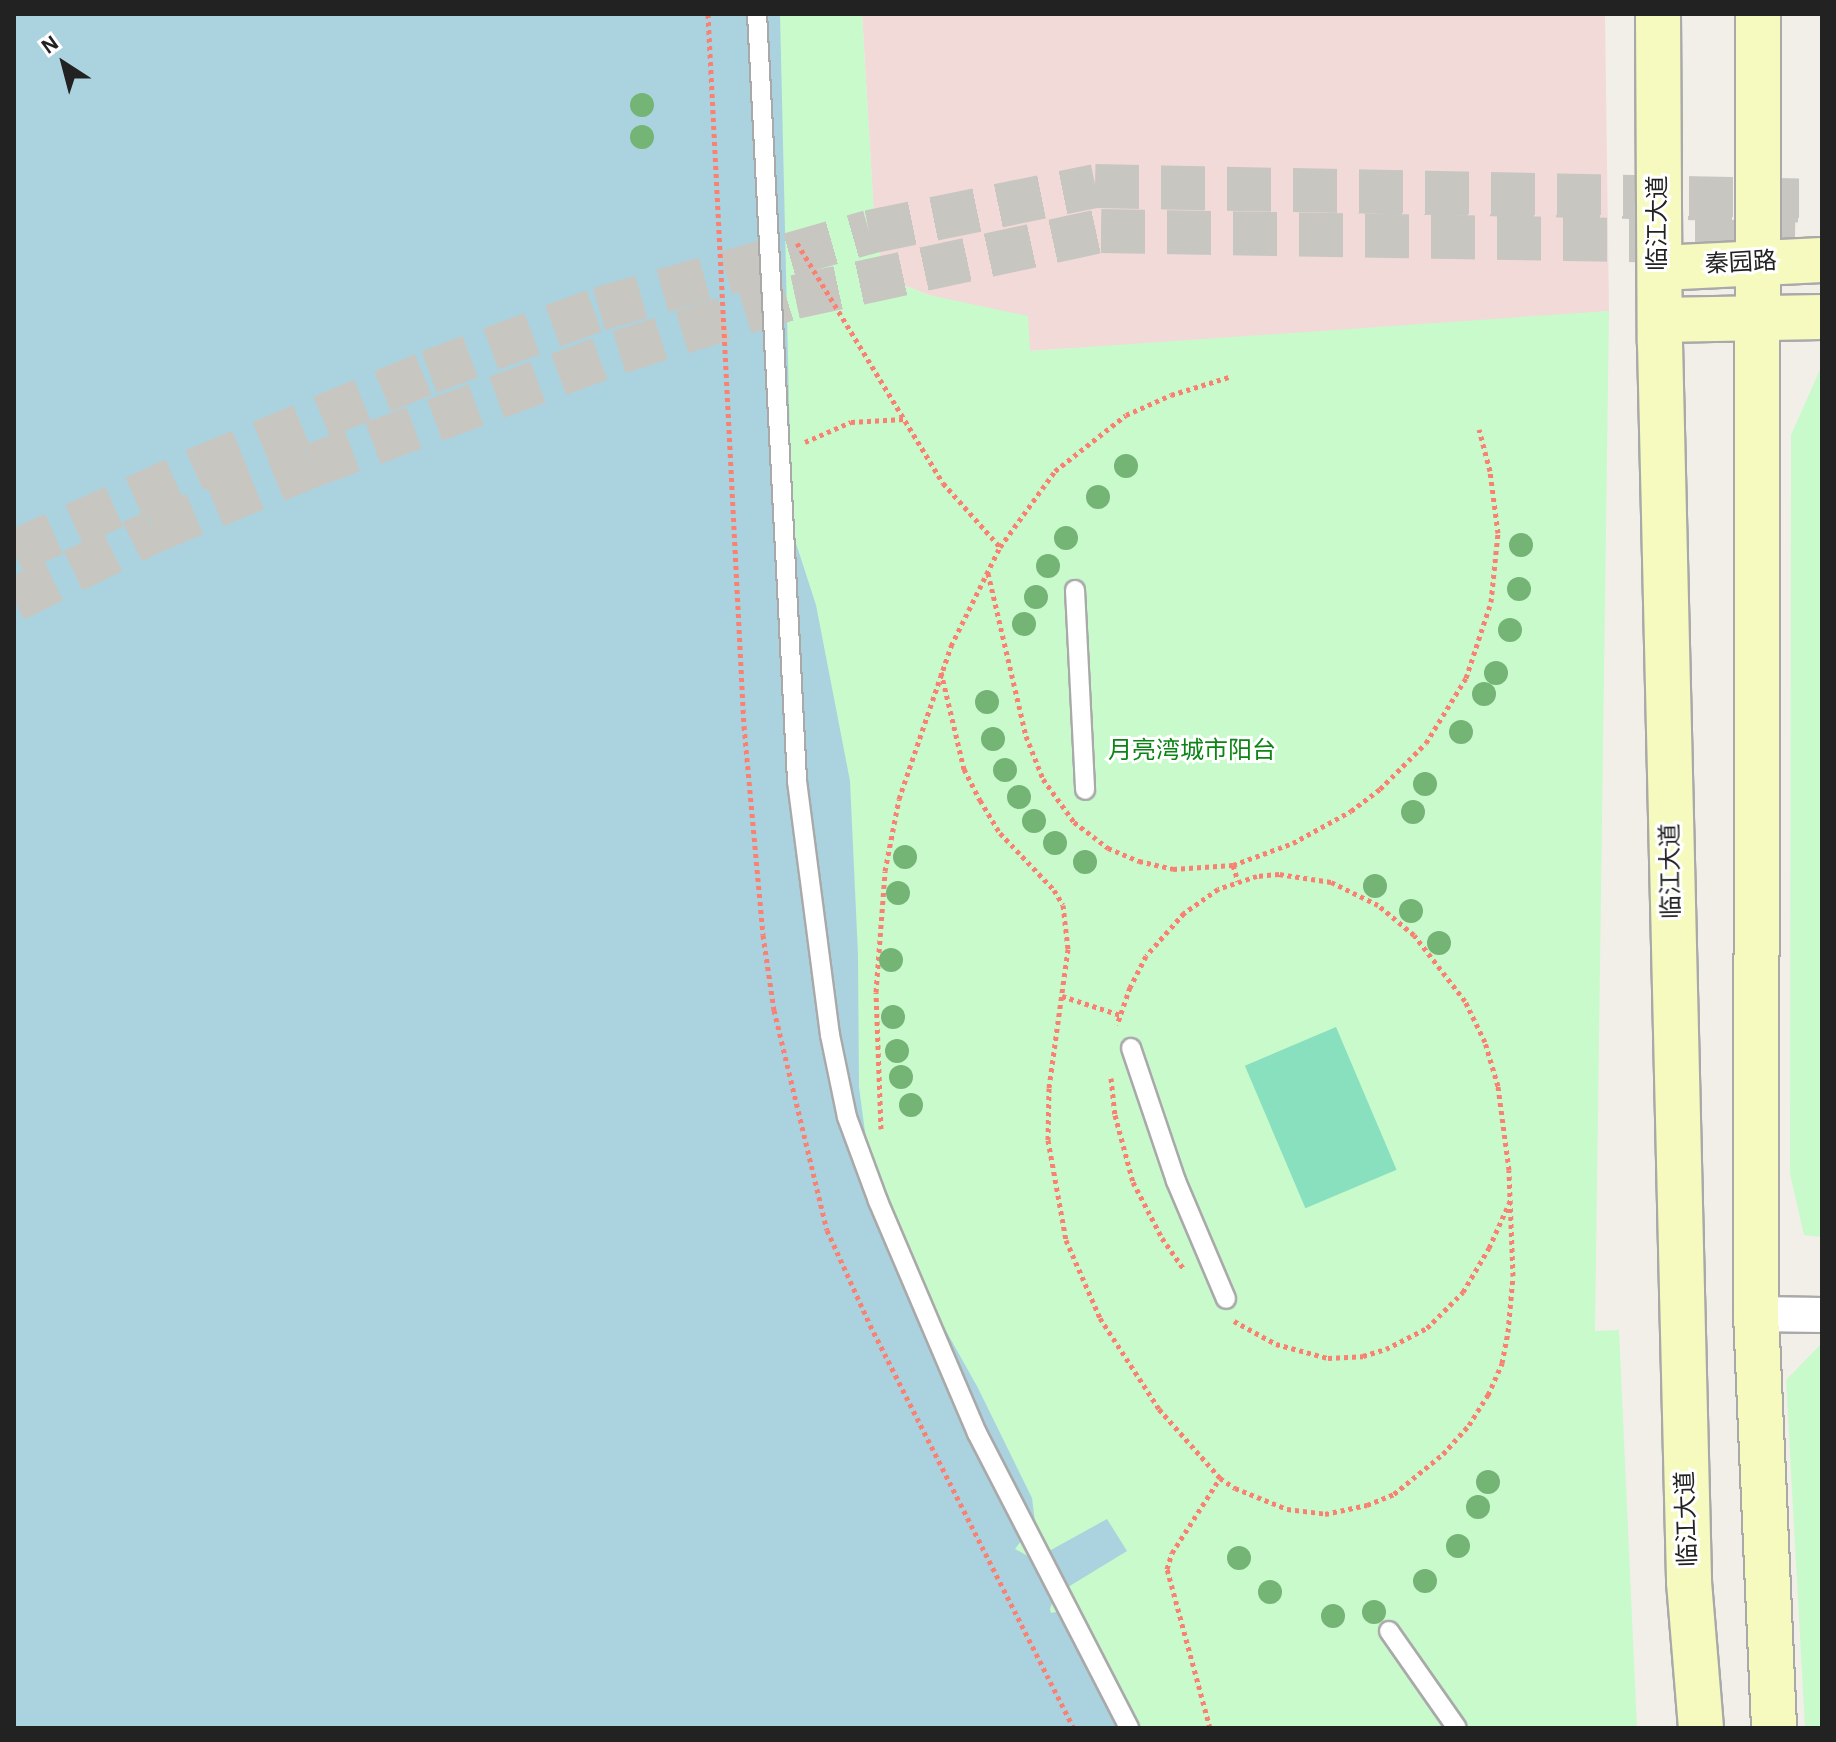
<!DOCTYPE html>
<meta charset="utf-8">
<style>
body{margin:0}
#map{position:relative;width:1836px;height:1742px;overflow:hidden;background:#f2efe9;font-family:"Alegreya Sans","Noto Sans SC",sans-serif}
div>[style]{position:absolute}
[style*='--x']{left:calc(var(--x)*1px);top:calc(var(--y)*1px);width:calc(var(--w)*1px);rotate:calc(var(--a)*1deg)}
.commercial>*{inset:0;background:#f2dad9}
.park>*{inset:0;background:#c8facc}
.pitch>*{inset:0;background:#88e0be;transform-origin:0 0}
.water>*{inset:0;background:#aad3df}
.primary-tunnel>*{height:44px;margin-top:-22px;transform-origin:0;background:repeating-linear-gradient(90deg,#c8c6c1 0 44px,transparent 0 66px)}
.path>*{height:5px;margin-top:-2.5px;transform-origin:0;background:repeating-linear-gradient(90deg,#fa8072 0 4px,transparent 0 8px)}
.roads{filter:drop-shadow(2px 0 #a9a9a9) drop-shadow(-2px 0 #a9a9a9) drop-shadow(0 2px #a9a9a9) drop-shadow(0 -2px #a9a9a9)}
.service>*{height:18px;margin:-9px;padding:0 9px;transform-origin:9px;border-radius:9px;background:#fff}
.minor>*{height:34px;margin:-17px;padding:0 17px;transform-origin:17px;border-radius:17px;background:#fff}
.secondary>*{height:44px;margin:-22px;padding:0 22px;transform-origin:22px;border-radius:22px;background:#f7fabf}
.trees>*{width:24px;height:24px;margin:-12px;border-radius:50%;background:#74b475}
span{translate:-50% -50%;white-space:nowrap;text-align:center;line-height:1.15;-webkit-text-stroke:6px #fff;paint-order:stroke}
.street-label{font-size:24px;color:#222}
.park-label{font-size:24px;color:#0c8416}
.frame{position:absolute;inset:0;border:16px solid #222;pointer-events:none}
.north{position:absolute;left:24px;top:24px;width:80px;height:80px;-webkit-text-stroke:6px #fff;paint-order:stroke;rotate:324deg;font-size:22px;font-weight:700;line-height:32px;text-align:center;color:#222}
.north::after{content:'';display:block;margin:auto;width:28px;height:36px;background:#222;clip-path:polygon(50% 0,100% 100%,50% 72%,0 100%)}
</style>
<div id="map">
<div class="commercial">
<i style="clip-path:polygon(862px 14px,1605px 14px,1609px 311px,1483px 323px,1029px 351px,929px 295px,898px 283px,881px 260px,875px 233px)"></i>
</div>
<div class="park">
<i style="clip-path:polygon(743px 14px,862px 14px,875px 233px,881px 260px,898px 283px,929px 295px,1028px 316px,1030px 351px,1609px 311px,1595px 1331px,1619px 1330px,1637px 1728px,1106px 1728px,1001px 1530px,827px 1097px)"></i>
<i style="clip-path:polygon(1822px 365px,1822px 1237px,1804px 1235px,1790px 1174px,1791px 435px)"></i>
<i style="clip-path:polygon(1822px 1343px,1822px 1728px,1805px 1728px,1786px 1380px)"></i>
</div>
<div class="pitch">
<i style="left:1336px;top:1027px;width:155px;height:99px;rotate:67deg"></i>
</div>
<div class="water">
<i style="clip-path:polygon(14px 14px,780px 14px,792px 531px,816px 605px,850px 781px,858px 955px,859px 1087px,869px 1162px,890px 1231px,978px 1388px,1032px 1498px,1035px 1522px,1015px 1549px,1028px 1556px,1040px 1556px,1107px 1519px,1127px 1551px,1055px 1595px,1050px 1609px,1051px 1613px,1061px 1611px,1076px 1615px,1089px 1625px,1127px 1728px,14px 1728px)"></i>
</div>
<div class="primary-tunnel">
<i style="--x:14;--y:552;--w:204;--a:-24.3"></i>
<i style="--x:200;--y:468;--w:248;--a:-22.7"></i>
<i style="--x:429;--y:372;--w:181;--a:-20.3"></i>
<i style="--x:599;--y:309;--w:281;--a:-15.9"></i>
<i style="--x:869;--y:232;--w:231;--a:-11.5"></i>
<i style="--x:1095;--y:186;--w:727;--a:1.18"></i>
<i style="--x:14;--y:600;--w:156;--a:-26.2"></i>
<i style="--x:154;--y:531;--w:170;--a:-22.5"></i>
<i style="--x:311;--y:466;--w:328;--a:-20.3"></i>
<i style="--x:619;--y:352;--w:184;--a:-17.4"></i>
<i style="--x:795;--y:297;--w:313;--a:-12.2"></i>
<i style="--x:1101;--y:231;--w:694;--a:0.99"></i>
</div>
<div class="path">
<i style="--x:708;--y:14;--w:713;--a:87.11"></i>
<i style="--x:744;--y:726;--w:210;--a:84.8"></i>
<i style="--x:763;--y:935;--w:76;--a:81.7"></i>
<i style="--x:774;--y:1010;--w:226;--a:76.5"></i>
<i style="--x:827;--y:1230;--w:104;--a:65.6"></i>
<i style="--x:870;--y:1325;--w:452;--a:63.2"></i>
<i style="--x:797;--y:243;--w:281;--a:58.7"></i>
<i style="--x:943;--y:483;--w:86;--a:48.3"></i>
<i style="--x:805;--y:442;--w:50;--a:-23.5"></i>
<i style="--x:851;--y:422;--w:53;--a:-3.2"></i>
<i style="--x:988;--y:573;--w:167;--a:76.9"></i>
<i style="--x:1026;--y:736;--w:46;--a:68.4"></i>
<i style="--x:1043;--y:779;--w:53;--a:54.2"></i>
<i style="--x:1074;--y:822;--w:43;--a:37.4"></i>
<i style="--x:1108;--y:848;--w:34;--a:23"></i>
<i style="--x:1139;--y:861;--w:35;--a:13"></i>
<i style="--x:1173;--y:869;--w:60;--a:-3.8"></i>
<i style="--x:1233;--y:865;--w:64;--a:-20.1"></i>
<i style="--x:1293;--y:843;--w:66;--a:-28.9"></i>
<i style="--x:1351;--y:811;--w:36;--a:-37"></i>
<i style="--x:1380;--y:789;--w:65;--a:-45"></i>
<i style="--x:1426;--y:743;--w:76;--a:-58.4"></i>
<i style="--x:1466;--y:678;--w:80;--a:-71.8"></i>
<i style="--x:1491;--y:602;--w:69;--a:-84.2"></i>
<i style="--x:1498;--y:533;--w:63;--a:-97.4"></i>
<i style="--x:1490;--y:471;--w:43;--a:-104.7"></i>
<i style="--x:941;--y:672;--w:100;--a:76.7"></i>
<i style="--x:964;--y:769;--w:35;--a:63"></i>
<i style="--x:980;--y:800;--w:39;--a:59"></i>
<i style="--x:1000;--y:833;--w:79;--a:46.5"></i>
<i style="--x:1054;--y:890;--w:17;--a:59"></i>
<i style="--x:1063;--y:905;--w:44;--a:83.5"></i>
<i style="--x:1068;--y:949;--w:140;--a:97.8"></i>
<i style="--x:1049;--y:1088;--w:52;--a:91.1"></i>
<i style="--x:1048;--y:1140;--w:102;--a:79.8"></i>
<i style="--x:1066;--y:1240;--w:85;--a:66.4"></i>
<i style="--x:1100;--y:1318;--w:108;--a:57"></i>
<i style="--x:1159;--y:1409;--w:92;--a:48.5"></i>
<i style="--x:1220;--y:1478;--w:18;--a:34"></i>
<i style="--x:1235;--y:1488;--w:56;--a:22"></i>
<i style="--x:1287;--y:1509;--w:38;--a:7"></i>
<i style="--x:1325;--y:1514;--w:43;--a:-12.1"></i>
<i style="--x:1367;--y:1505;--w:29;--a:-22"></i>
<i style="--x:1394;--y:1494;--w:63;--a:-39.2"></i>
<i style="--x:1443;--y:1454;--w:39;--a:-48"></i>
<i style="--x:1469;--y:1425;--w:36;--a:-58"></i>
<i style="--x:1488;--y:1395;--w:35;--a:-66"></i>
<i style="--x:1502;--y:1363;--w:32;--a:-79"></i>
<i style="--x:1508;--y:1332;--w:56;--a:-84.9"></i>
<i style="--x:1513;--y:1276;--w:106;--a:-92.2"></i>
<i style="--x:1509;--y:1170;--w:85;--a:-97.5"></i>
<i style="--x:1498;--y:1086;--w:46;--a:-106.5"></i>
<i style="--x:1485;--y:1042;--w:46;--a:-116"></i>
<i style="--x:1465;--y:1001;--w:83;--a:-127.7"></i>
<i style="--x:1414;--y:935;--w:47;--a:-140.2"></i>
<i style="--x:1378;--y:905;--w:52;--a:-153.9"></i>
<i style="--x:1331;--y:882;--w:53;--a:-171.3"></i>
<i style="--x:1279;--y:874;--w:22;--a:175"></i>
<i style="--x:1257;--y:876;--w:41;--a:161.6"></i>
<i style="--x:1218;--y:889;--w:42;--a:144.8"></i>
<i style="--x:1184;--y:913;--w:57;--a:131.5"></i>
<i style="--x:1146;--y:956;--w:35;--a:117"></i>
<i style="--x:1130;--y:987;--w:40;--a:108.9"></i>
<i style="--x:1233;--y:865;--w:17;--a:73"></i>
<i style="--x:1062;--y:996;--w:61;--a:18.1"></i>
<i style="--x:1111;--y:1078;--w:37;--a:84"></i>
<i style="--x:1115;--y:1115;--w:69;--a:75"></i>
<i style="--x:1133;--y:1182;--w:63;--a:62.6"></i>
<i style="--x:1162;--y:1238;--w:37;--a:55"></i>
<i style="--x:881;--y:1129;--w:137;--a:-92.1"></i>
<i style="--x:876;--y:992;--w:121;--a:-85.7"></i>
<i style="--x:885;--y:871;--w:73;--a:-79"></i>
<i style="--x:899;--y:799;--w:162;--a:-71.2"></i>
<i style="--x:951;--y:646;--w:110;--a:-63.7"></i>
<i style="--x:1000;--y:547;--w:94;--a:-54.1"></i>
<i style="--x:1055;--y:471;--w:90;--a:-38.3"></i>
<i style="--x:1126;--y:415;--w:49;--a:-24"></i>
<i style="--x:1171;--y:395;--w:61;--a:-17.2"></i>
<i style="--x:1234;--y:1321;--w:48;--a:28.7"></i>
<i style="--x:1276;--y:1344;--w:54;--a:15.1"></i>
<i style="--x:1328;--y:1358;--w:35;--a:-3"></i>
<i style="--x:1363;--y:1356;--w:24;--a:-17"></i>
<i style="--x:1386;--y:1349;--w:46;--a:-27.1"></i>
<i style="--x:1427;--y:1328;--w:51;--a:-45"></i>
<i style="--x:1463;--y:1292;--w:51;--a:-59.4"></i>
<i style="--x:1489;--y:1248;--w:54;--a:-65.8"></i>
<i style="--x:1210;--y:1728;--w:165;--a:-105.1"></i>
<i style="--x:1167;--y:1569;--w:17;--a:-73"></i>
<i style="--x:1172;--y:1553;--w:89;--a:-57.4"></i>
</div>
<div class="roads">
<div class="service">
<i style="--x:757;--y:14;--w:768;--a:87.01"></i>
<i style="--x:797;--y:781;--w:256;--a:82.6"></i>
<i style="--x:830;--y:1035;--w:84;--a:78.3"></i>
<i style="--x:847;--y:1117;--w:90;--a:69.7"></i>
<i style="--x:878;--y:1201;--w:252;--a:66.9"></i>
<i style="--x:977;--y:1433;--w:332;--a:62.7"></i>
<i style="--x:1075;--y:590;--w:200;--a:87.1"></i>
<i style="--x:1131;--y:1048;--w:140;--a:71.3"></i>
<i style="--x:1176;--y:1181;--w:128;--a:67"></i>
<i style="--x:1389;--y:1631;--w:118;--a:55"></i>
</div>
<div class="minor">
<i style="--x:1756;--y:1314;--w:66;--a:0.9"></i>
</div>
<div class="secondary">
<i style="--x:1658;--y:14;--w:329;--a:89.7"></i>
<i style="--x:1660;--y:343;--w:949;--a:88.67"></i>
<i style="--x:1682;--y:1292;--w:290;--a:88.6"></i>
<i style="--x:1689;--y:1582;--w:146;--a:85.3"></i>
<i style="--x:1758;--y:14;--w:1300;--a:90.09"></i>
<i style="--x:1756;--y:1314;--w:414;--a:87.5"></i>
<i style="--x:1660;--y:268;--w:162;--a:-2.8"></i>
<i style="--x:1660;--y:320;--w:162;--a:-1.1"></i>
</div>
</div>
<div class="trees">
<i style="left:642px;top:105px"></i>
<i style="left:642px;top:137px"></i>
<i style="left:1126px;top:466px"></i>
<i style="left:1098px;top:497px"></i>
<i style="left:1066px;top:538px"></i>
<i style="left:1521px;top:545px"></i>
<i style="left:1048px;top:566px"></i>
<i style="left:1519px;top:589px"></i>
<i style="left:1036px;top:597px"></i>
<i style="left:1024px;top:624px"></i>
<i style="left:1510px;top:630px"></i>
<i style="left:1496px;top:673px"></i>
<i style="left:1484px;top:694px"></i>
<i style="left:987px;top:702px"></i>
<i style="left:1461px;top:732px"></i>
<i style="left:993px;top:739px"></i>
<i style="left:1005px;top:770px"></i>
<i style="left:1425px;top:784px"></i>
<i style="left:1019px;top:797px"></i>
<i style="left:1413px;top:812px"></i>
<i style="left:1034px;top:821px"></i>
<i style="left:1055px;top:843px"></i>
<i style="left:905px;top:857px"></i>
<i style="left:1085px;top:862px"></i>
<i style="left:1375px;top:886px"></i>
<i style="left:898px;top:893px"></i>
<i style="left:1411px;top:911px"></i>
<i style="left:1439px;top:943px"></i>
<i style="left:891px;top:960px"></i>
<i style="left:893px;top:1017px"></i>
<i style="left:897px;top:1051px"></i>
<i style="left:901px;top:1077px"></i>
<i style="left:911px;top:1105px"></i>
<i style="left:1488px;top:1482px"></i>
<i style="left:1478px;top:1507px"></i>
<i style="left:1458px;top:1546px"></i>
<i style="left:1239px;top:1558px"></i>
<i style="left:1425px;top:1581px"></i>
<i style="left:1270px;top:1592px"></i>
<i style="left:1374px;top:1612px"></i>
<i style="left:1333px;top:1616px"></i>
</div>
<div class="street-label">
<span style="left:1659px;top:223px;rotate:-90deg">临江大道</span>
<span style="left:1741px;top:264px;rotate:-3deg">秦园路</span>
<span style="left:1672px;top:871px;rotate:-91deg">临江大道</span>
<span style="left:1688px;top:1519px;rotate:-92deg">临江大道</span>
</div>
<div class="park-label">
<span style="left:1192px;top:752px">月亮湾城市阳台</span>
</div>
<div class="frame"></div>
<div class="north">N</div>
</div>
